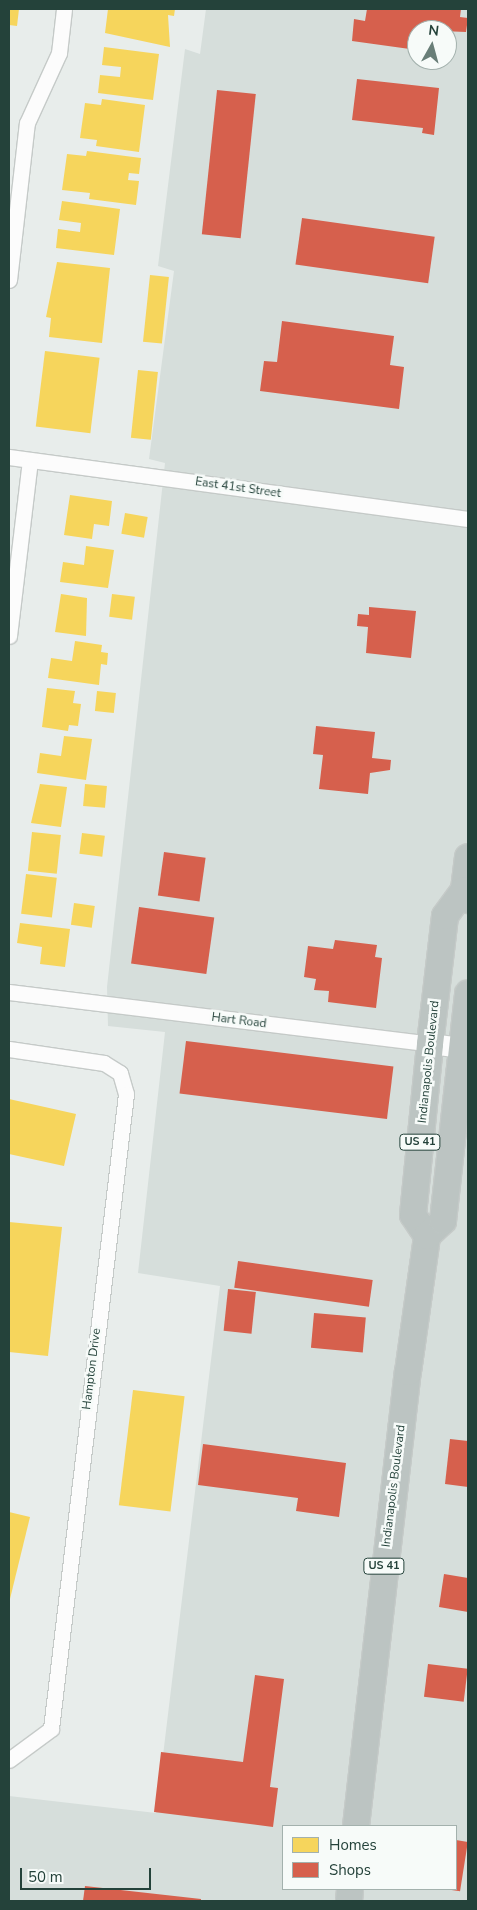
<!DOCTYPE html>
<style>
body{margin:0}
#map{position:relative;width:477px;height:1910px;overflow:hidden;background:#e8edeb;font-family:"Nunito Sans",sans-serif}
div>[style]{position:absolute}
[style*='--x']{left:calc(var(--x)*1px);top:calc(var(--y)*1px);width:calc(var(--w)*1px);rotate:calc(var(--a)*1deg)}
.built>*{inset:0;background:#d6dedb}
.homes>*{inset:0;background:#f6d55c;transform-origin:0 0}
.shops>*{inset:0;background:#d6604d;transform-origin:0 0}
.roads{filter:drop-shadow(1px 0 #c5cac8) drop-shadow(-1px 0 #c5cac8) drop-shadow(0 1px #c5cac8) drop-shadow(0 -1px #c5cac8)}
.street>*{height:15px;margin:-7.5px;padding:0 7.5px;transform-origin:7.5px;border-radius:7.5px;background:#fcfcfc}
.secondary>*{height:20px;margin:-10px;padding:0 10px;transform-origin:10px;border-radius:10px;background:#fcfcfc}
.highway>*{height:26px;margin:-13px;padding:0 13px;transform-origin:13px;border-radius:13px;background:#bcc4c2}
span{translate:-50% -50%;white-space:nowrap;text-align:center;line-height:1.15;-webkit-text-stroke:5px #f7fbf9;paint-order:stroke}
.shield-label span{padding:1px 4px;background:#f7fbf9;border:1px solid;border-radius:4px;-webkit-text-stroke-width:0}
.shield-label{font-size:11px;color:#24423a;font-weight:700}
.street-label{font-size:12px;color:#24423a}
.frame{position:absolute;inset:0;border:10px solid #24423a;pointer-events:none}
.legend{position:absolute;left:282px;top:1825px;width:175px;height:65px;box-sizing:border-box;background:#f7fbf9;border:1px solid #a3b1ad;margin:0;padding:6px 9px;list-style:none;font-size:15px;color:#24423a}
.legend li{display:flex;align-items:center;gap:10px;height:25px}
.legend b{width:25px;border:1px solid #a3b1ad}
.north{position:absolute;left:407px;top:20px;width:50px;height:50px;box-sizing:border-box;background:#f7fbf9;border:1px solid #a3b1ad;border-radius:50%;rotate:7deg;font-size:14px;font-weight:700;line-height:20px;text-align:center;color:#24423a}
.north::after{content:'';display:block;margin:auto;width:18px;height:22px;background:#697e78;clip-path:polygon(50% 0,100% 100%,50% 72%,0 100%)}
.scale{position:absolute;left:20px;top:1868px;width:131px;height:22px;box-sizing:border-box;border:2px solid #24423a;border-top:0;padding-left:6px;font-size:15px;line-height:18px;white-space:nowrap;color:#24423a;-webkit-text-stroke:4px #f7fbf9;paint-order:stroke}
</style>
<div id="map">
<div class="built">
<i style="clip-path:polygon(evenodd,206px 9px,468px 9px,468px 1901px,9px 1901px,9px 1796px,156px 1813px,220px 1286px,138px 1273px,165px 1032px,108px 1026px,107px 987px,165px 463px,149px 459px,174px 271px,158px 266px,185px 49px,200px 54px,206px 9px,417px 30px,447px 30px,447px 60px,417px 60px,417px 30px,206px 9px,283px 1826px,456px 1826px,456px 1889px,283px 1889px,283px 1826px)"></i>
</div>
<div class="homes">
<i style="clip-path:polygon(9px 9px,19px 9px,17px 26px,9px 25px)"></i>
<i style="clip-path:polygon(108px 9px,175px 9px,174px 16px,168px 15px,170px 47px,105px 33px)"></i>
<i style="clip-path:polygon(104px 47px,159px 54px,153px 100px,98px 93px,100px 75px,120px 77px,121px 67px,102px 65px)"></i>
<i style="clip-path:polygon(102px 99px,145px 105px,139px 152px,96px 146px,97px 140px,80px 138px,85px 103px,101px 105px)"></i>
<i style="clip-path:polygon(87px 151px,141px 158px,139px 174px,129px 173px,128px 180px,139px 181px,136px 205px,89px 199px,90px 193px,62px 190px,67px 154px,86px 156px)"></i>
<i style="clip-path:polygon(62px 201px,120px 209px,114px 255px,56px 248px,58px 229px,80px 232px,81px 223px,59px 220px)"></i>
<i style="clip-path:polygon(57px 262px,110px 268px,102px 343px,49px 337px,51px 318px,46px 317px)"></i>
<i style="left:150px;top:275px;width:19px;height:67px;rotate:6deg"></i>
<i style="left:45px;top:351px;width:55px;height:76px;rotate:7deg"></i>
<i style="left:138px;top:370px;width:20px;height:68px;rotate:6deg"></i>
<i style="clip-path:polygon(70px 495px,112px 501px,109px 526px,94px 524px,92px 539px,64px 535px)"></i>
<i style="left:125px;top:513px;width:23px;height:21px;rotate:10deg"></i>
<i style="clip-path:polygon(86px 546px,114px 550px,108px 588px,60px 582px,63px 562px,84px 565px)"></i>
<i style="clip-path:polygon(61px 594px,87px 598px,86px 636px,55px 632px)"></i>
<i style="left:112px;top:594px;width:23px;height:23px;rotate:7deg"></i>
<i style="clip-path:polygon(75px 641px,102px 645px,101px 652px,108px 653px,107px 665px,101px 664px,99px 685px,48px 678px,51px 658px,72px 661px)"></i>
<i style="clip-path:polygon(47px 688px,75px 691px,73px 703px,81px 704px,78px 726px,69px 725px,68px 731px,42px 727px)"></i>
<i style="left:97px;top:691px;width:19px;height:20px;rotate:6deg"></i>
<i style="clip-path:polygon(64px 736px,92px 739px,86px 780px,37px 773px,40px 753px,61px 756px)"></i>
<i style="clip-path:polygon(40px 784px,67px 787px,61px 827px,31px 823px)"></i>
<i style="left:85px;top:784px;width:22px;height:22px;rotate:5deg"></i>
<i style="left:32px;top:832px;width:29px;height:39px;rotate:6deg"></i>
<i style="left:82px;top:833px;width:23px;height:21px;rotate:7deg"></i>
<i style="left:26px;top:874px;width:31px;height:40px;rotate:7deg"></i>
<i style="left:74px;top:903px;width:21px;height:22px;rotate:8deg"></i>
<i style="clip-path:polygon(20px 923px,70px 929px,65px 967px,40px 964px,42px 947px,17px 943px)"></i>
<i style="clip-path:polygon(9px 1099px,76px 1114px,64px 1166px,9px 1154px)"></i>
<i style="clip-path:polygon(9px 1222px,62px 1227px,48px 1356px,9px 1352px)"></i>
<i style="left:133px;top:1390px;width:52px;height:116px;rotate:7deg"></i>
<i style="clip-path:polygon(9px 1512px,30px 1517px,9px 1603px)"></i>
</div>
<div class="shops">
<i style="clip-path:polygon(367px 9px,461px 9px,460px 17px,468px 18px,466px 32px,417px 30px,417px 50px,352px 41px,354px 19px,365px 21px)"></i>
<i style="clip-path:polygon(357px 79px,439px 88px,434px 135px,422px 133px,423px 128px,352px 120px)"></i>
<i style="left:217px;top:90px;width:39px;height:145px;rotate:6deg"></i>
<i style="left:302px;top:218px;width:134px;height:47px;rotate:8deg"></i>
<i style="clip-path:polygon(282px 321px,394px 336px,390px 365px,404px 367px,399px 409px,260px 391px,264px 361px,277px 362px)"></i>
<i style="clip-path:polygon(369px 607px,416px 611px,411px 658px,366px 653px,368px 627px,357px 626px,358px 614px,369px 615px)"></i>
<i style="clip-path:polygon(316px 726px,375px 732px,372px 758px,391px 760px,390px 770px,370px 773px,368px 794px,319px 789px,323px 755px,313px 754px)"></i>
<i style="left:164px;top:852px;width:42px;height:44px;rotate:8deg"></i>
<i style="left:139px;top:907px;width:76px;height:57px;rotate:8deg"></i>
<i style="clip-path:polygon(335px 940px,377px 945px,375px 957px,382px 958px,376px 1008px,328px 1002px,329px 991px,314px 990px,316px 979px,304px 977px,308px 946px,333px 949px)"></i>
<i style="left:186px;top:1041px;width:209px;height:53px;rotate:7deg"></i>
<i style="left:238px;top:1261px;width:136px;height:27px;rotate:8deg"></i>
<i style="left:228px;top:1289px;width:28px;height:42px;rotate:6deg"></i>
<i style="left:314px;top:1313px;width:52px;height:35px;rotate:5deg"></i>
<i style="clip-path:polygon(450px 1439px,468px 1441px,468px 1487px,445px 1484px)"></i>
<i style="clip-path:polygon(203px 1444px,346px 1463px,339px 1517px,296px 1511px,298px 1498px,198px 1485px)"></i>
<i style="clip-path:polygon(444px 1574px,468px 1578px,468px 1612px,439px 1607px)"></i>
<i style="left:428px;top:1664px;width:40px;height:33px;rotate:7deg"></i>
<i style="clip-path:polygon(255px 1675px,284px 1679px,270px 1787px,278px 1788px,273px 1827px,154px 1812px,161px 1752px,243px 1762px)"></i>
<i style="left:456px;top:1840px;width:12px;height:50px;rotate:9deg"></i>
<i style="clip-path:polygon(85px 1886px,201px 1899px,201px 1901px,83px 1901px)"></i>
</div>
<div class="roads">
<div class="street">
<i style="--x:9;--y:280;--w:158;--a:-83.5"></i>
<i style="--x:27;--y:123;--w:77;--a:-65.4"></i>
<i style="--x:59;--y:53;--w:44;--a:-83.5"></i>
<i style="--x:9;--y:457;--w:463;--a:7.7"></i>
<i style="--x:9;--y:636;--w:177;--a:-83.2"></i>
<i style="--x:9;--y:992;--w:424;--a:7"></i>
<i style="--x:9;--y:1049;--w:96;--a:8.4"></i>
<i style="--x:104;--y:1063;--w:19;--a:32"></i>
<i style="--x:120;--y:1073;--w:22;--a:74"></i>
<i style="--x:126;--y:1094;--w:639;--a:96.74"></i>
<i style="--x:51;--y:1729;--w:52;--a:143.6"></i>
</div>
<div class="secondary">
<i style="--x:430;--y:1044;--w:38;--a:7"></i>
</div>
<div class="highway">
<i style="--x:468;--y:857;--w:33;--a:97"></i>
<i style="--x:464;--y:890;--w:11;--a:68"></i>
<i style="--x:427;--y:1236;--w:25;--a:-124"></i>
<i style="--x:413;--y:1215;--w:172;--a:-84.3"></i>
<i style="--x:430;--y:1044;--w:129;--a:-83.3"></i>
<i style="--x:445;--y:916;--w:32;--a:-54"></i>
<i style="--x:356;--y:1826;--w:457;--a:-83.5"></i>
<i style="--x:408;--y:1372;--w:137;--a:-82"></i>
<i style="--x:427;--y:1236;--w:22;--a:-43"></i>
<i style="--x:443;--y:1221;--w:229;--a:-83.7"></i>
<i style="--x:349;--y:1901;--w:12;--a:-85"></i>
</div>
</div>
<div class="shield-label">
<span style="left:420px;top:1142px">US 41</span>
<span style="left:384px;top:1566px">US 41</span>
</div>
<div class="street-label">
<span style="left:238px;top:488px;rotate:8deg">East 41st Street</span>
<span style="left:239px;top:1021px;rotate:7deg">Hart Road</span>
<span style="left:429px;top:1062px;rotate:-84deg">Indianapolis Boulevard</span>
<span style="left:92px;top:1369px;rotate:-83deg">Hampton Drive</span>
<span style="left:394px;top:1486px;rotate:-83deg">Indianapolis Boulevard</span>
</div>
<div class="frame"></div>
<ul class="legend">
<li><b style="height:14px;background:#f6d55c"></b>Homes</li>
<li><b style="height:14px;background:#d6604d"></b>Shops</li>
</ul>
<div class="north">N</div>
<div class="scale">50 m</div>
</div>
